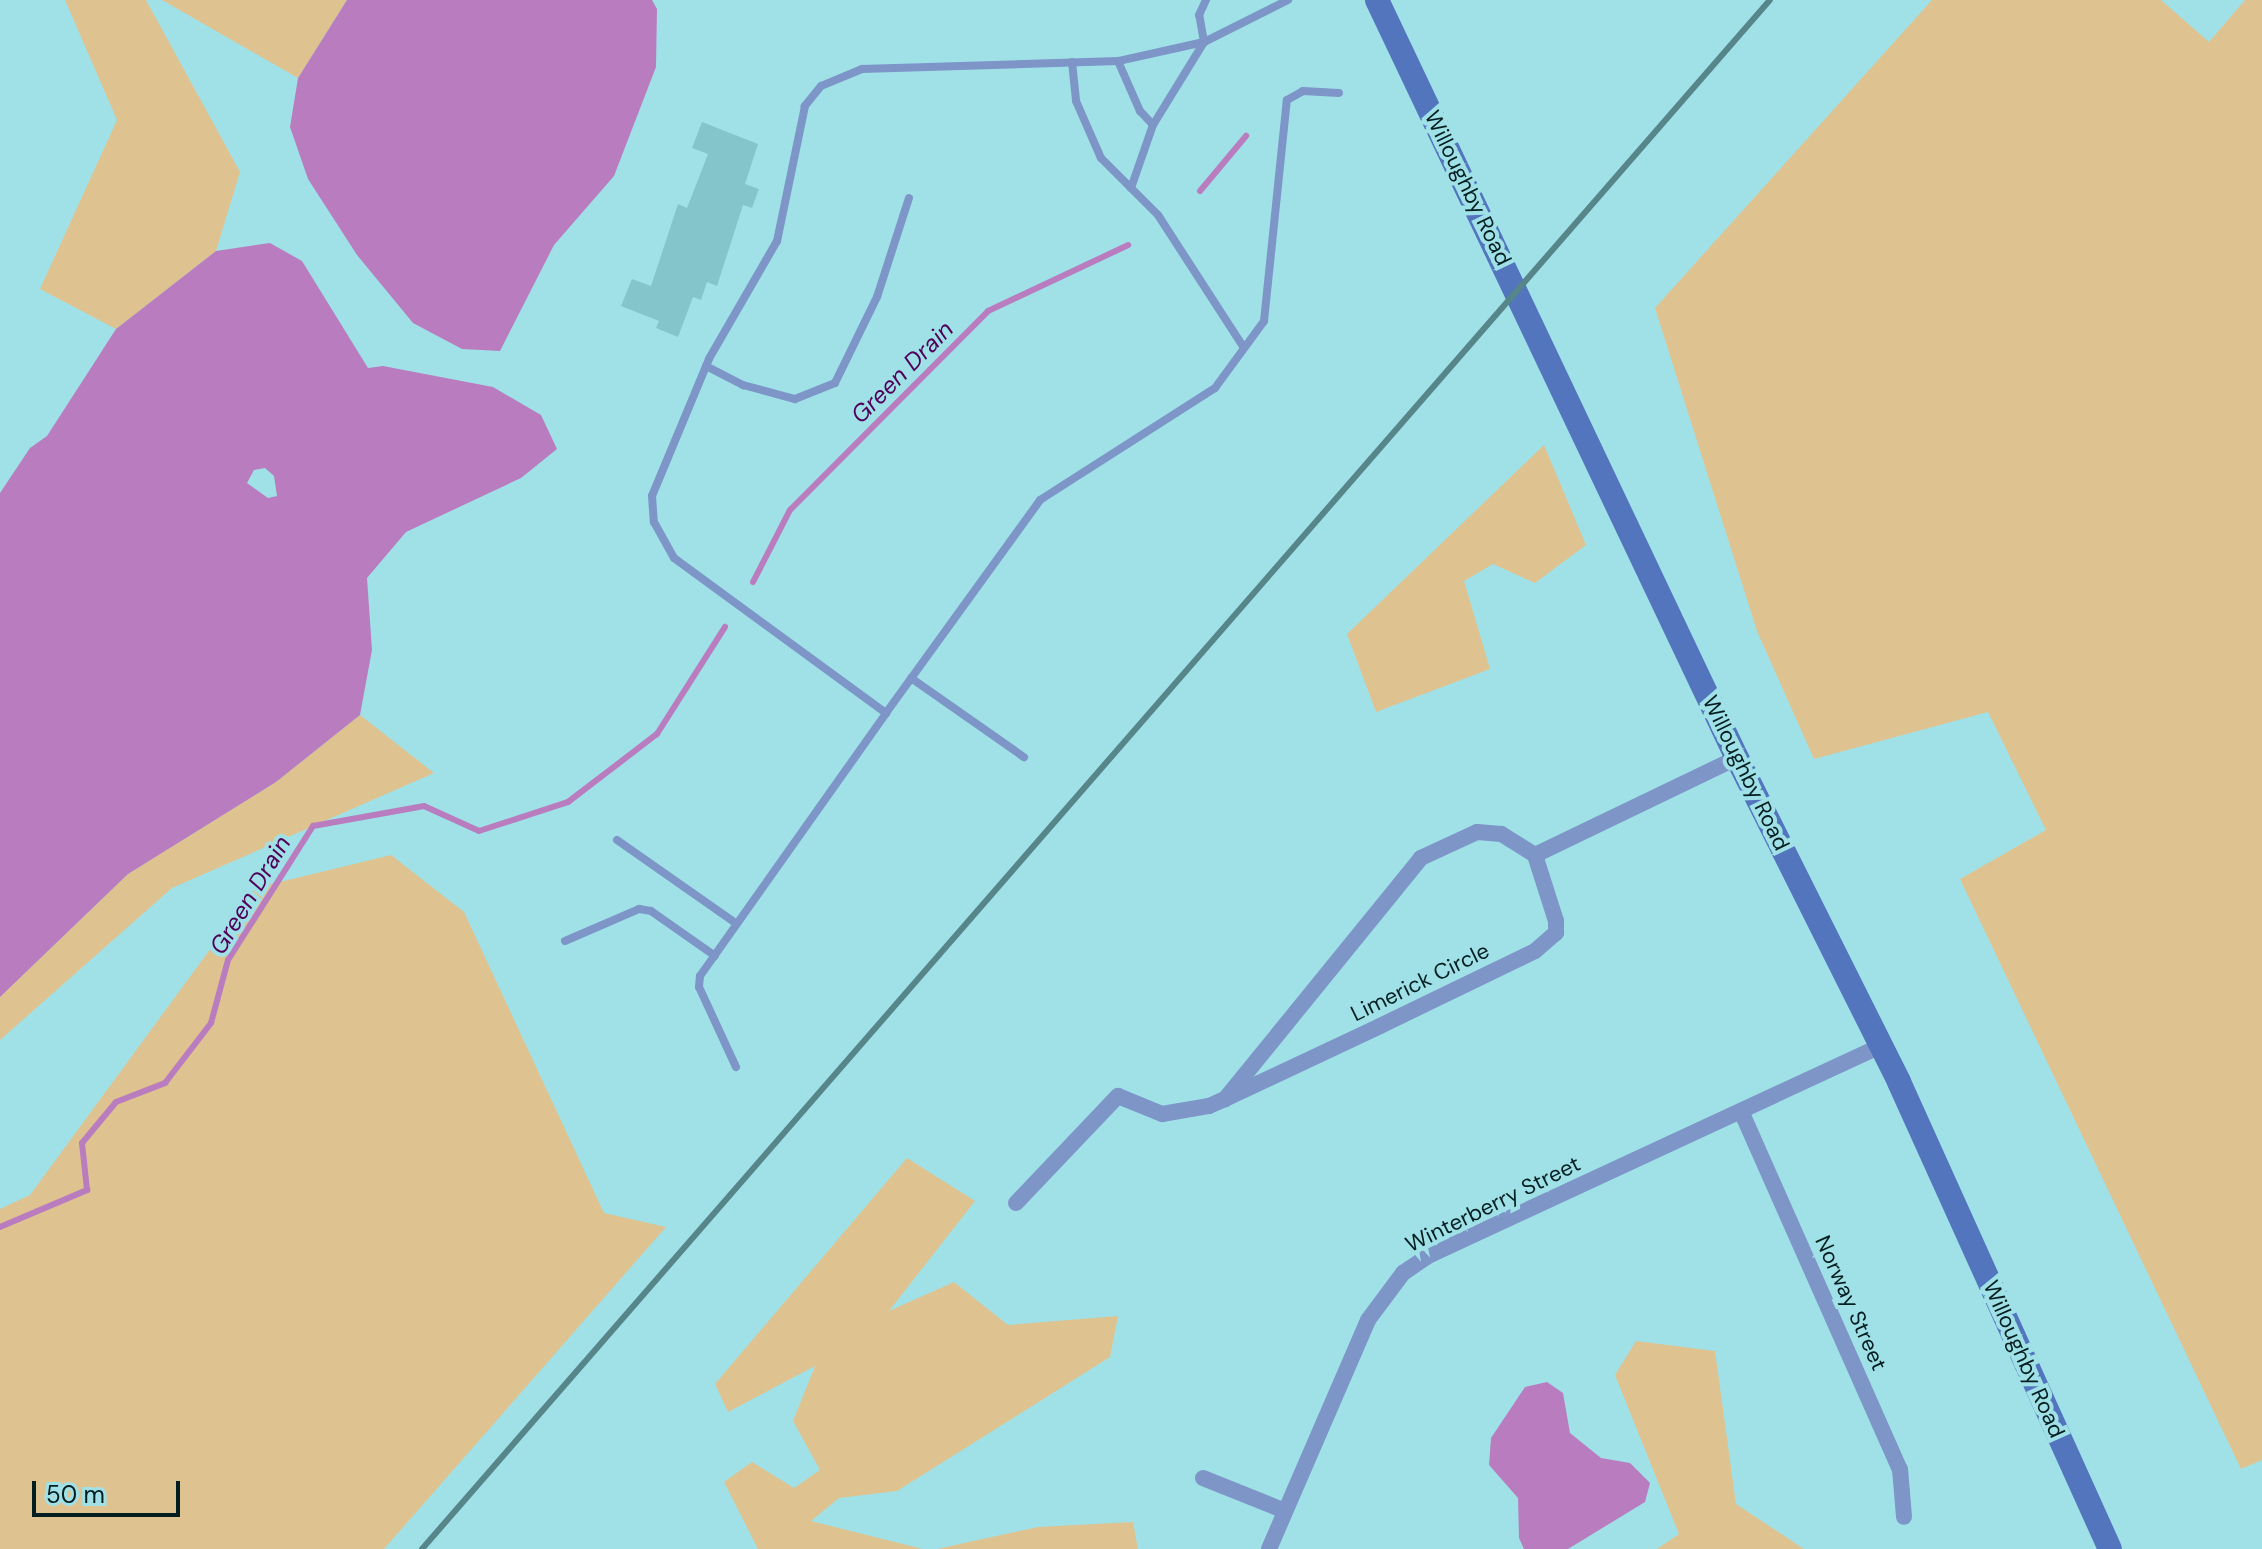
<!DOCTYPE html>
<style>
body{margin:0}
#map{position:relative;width:2262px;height:1549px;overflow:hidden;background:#a0e1e8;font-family:"DM Sans",sans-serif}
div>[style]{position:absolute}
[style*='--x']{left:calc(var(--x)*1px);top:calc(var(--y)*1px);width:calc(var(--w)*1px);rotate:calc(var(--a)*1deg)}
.green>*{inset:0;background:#dec390}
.water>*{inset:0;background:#b97dbf}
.stream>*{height:6px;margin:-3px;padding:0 3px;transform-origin:3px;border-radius:3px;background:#b97dbf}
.building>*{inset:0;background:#84c5cb}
.lane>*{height:8px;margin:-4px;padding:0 4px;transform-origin:4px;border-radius:4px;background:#7d95c7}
.street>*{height:16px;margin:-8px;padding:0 8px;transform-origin:8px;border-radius:8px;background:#7d95c7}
.secondary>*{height:24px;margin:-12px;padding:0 12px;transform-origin:12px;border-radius:12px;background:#5275bd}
.rail>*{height:6px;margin:-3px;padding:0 3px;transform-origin:3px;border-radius:3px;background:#56858a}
span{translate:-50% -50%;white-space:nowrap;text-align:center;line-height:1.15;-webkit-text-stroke:8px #a0e1e8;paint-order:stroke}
.street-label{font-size:22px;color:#031e20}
.water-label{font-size:24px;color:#500058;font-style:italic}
.scale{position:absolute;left:32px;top:1481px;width:148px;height:36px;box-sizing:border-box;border:4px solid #031e20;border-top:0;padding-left:10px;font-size:24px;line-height:28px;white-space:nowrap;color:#031e20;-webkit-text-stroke:6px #a0e1e8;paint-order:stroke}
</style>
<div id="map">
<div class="green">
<i style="clip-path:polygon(65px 0,146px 0,240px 172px,216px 251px,116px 329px,40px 289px,117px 120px)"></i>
<i style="clip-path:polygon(162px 0,347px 0,298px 78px)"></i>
<i style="clip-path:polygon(1932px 0,2161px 0,2209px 42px,2245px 0,2262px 0,2262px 1460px,2241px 1469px,1960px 879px,2046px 830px,1988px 712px,1814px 759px,1757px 631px,1655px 308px)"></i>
<i style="clip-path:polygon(1544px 445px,1586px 545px,1535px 583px,1493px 564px,1464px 581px,1490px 669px,1376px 712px,1347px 634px)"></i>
<i style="clip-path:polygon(360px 715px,434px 773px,172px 888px,0 1040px,0 997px,128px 874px,276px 782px)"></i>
<i style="clip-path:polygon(391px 855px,464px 912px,604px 1213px,666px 1227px,384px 1549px,0 1549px,0 1209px,30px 1195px,255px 888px)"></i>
<i style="clip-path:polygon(907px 1158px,975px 1201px,889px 1311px,954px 1282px,1008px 1325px,1118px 1316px,1110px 1357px,897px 1491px,839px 1498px,811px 1521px,923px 1549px,758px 1549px,724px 1482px,752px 1462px,794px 1488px,820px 1470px,793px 1421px,815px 1366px,728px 1412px,715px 1384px)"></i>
<i style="clip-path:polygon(1636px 1341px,1715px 1351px,1736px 1504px,1804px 1549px,1657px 1549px,1679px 1534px,1615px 1375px)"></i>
<i style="clip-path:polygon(1133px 1522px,1138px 1549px,937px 1549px,1038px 1527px)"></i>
</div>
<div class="water">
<i style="clip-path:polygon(347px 0,652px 0,657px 9px,656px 67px,614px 176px,554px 245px,500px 351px,462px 349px,413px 323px,357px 255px,308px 179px,290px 127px,298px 78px)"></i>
<i style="clip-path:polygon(evenodd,270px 243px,302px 261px,368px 368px,383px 366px,493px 387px,541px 415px,557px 449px,521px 478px,406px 532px,367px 578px,372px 650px,360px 715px,276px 782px,128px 874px,0 997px,0 493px,30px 448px,47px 436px,116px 329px,216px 251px,270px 243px,265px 468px,274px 476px,277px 496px,268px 498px,247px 483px,254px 470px,265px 468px)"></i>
<i style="clip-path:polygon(1547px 1382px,1563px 1393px,1570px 1433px,1601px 1458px,1630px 1463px,1650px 1483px,1645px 1502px,1568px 1549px,1524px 1549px,1519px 1538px,1518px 1498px,1489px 1465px,1491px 1438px,1525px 1387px)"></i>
</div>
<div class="stream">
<i style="--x:1200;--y:191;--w:72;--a:-50.1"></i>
<i style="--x:753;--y:582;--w:81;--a:-62.8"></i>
<i style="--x:790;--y:510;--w:281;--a:-45.1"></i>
<i style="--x:988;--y:311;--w:155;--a:-25.2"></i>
<i style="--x:0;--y:1227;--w:95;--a:-23"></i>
<i style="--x:87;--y:1190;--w:47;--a:-96.1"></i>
<i style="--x:82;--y:1143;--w:53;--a:-50.3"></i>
<i style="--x:116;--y:1102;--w:53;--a:-21.2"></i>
<i style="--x:165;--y:1083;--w:76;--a:-52.5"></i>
<i style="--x:211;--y:1023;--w:65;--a:-74.9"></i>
<i style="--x:228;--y:960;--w:159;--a:-57.6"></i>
<i style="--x:313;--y:826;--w:113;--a:-10.2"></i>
<i style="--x:424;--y:806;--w:60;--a:24.4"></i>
<i style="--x:479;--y:831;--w:94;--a:-18"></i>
<i style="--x:568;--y:802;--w:112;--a:-37.4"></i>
<i style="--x:657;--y:734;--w:127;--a:-57.6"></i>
</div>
<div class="building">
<i style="clip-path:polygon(702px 122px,758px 144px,745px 184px,759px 189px,752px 208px,743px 205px,717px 286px,707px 282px,701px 300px,693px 297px,678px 337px,656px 328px,659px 321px,621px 306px,632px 279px,651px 286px,678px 204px,687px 208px,708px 154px,692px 148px)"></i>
</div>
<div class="lane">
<i style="--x:1288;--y:0;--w:94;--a:153.4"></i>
<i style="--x:1204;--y:42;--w:88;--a:167.5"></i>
<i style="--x:1118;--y:61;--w:256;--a:178.2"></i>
<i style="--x:862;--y:69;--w:44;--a:157.5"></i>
<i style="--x:821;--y:86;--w:26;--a:129"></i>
<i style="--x:805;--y:106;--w:138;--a:101.7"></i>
<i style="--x:777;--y:241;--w:136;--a:120"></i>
<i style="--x:709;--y:359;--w:148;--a:112.6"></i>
<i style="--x:652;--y:496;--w:26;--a:86"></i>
<i style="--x:654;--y:522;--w:41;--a:60.9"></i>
<i style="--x:674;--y:558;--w:263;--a:36.2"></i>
<i style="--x:886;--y:713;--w:263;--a:-54.1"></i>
<i style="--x:1040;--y:500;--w:208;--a:-32.6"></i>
<i style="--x:1215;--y:388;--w:83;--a:-53.8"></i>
<i style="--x:1264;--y:321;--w:222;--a:-84.1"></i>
<i style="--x:1287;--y:100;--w:18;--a:-29"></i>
<i style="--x:1303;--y:91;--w:36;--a:3"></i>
<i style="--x:1118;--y:61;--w:55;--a:66.3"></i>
<i style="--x:1140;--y:111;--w:19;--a:47"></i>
<i style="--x:1072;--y:62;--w:39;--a:84"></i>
<i style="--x:1076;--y:101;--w:62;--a:66.3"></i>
<i style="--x:1101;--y:158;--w:81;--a:45"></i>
<i style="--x:1158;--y:215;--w:158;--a:57.1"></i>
<i style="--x:1131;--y:188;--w:67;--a:-70.8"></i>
<i style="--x:1153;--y:125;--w:97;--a:-58.4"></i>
<i style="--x:1204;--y:42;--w:27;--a:-100"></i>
<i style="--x:1199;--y:15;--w:17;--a:-65"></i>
<i style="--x:706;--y:366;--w:42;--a:27.2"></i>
<i style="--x:743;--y:385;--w:54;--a:15.1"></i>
<i style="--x:795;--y:399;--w:43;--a:-21.8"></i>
<i style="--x:835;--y:383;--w:96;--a:-64"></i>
<i style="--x:877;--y:297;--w:104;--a:-72.1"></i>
<i style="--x:911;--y:678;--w:138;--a:35"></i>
<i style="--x:617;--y:840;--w:146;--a:35"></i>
<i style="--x:565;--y:941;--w:81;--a:-23.4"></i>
<i style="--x:639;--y:909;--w:12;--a:9"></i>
<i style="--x:651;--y:911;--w:78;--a:35.1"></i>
<i style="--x:736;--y:1067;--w:88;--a:-114.8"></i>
<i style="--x:699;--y:987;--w:11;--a:-85"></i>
<i style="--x:700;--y:976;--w:322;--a:-54.7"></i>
</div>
<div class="street">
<i style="--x:1535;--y:855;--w:224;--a:-25.7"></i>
<i style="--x:1741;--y:1111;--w:392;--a:66.1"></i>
<i style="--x:1900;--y:1469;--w:48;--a:85.2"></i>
<i style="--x:1016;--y:1203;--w:148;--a:-46.4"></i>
<i style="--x:1118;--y:1096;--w:48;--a:22.2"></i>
<i style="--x:1162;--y:1114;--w:48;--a:-9.7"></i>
<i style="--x:1209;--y:1106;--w:17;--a:-24"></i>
<i style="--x:1225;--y:1099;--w:171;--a:-25.2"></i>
<i style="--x:1380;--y:1026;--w:172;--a:-25.8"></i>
<i style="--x:1535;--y:951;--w:28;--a:-41"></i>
<i style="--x:1556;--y:933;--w:12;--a:-90"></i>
<i style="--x:1556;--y:921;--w:69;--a:-107.7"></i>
<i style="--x:1535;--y:855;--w:40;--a:-148"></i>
<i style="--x:1501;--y:834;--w:24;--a:-175"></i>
<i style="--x:1477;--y:832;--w:62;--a:155.1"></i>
<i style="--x:1421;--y:858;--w:311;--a:129.1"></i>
<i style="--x:1203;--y:1478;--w:88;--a:21.9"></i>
<i style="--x:1269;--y:1549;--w:249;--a:-66.6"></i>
<i style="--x:1368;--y:1320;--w:59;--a:-53.3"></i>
<i style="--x:1403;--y:1273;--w:30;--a:-34"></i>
<i style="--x:1428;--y:1256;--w:499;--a:-24.9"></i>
</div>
<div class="secondary">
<i style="--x:1377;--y:0;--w:839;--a:64.6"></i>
<i style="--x:1737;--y:758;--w:362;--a:63.4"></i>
<i style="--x:1899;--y:1082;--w:512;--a:65.69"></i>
</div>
<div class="rail">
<i style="--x:422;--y:1549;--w:2053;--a:-48.97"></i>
</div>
<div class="street-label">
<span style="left:1468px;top:188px;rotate:64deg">Willoughby Road</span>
<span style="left:1746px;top:773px;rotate:64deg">Willoughby Road</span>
<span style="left:1420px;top:982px;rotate:-26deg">Limerick Circle</span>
<span style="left:1493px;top:1204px;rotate:-26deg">Winterberry Street</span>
<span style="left:1851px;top:1303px;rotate:66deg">Norway Street</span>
<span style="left:2024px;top:1359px;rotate:66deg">Willoughby Road</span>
</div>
<div class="water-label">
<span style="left:902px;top:372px;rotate:-45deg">Green Drain</span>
<span style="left:250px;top:895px;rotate:-59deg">Green Drain</span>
</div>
<div class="scale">50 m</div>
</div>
